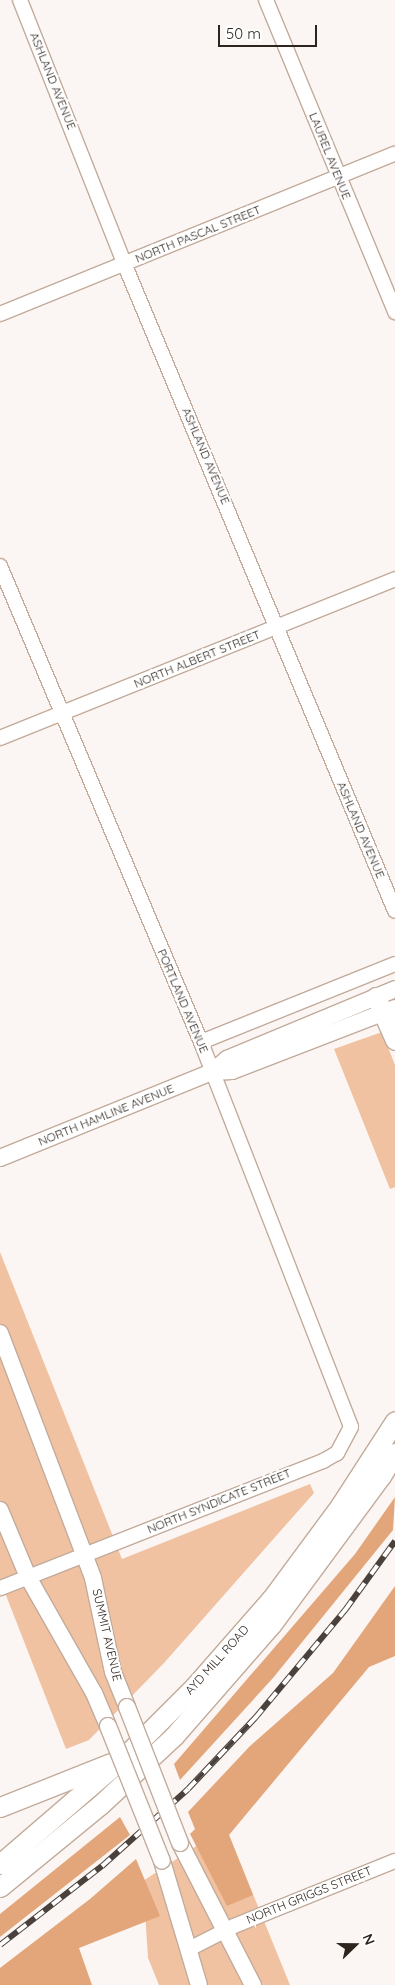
<!DOCTYPE html>
<style>
body{margin:0}
#map{position:relative;width:395px;height:1985px;overflow:hidden;background:#fbf6f3;font-family:Quicksand,sans-serif}
div>[style]{position:absolute}
[style*='--x']{left:calc(var(--x)*1px);top:calc(var(--y)*1px);width:calc(var(--w)*1px);rotate:calc(var(--a)*1deg)}
.green>*{inset:0;background:#f1c2a1}
.forest>*{inset:0;background:#e3a67a}
.roads{filter:drop-shadow(1px 0 #c2ab9b) drop-shadow(-1px 0 #c2ab9b) drop-shadow(0 1px #c2ab9b) drop-shadow(0 -1px #c2ab9b)}
.minor>*{height:14px;margin:-7px;padding:0 7px;transform-origin:7px;border-radius:7px;background:#fff}
.tertiary>*{height:16px;margin:-8px;padding:0 8px;transform-origin:8px;border-radius:8px;background:#fff}
.secondary>*{height:19px;margin:-9.5px;padding:0 9.5px;transform-origin:9.5px;border-radius:9.5px;background:#fff}
.rail>*{height:5.5px;margin-top:-2.75px;transform-origin:0;background:repeating-linear-gradient(90deg,#fff 0 11px,#4a413c 0 22px);box-sizing:border-box;border-block:1px solid #4a413c}
.bridges{filter:drop-shadow(1px 0 #c2ab9b) drop-shadow(-1px 0 #c2ab9b) drop-shadow(0 1px #c2ab9b) drop-shadow(0 -1px #c2ab9b)}
.tertiary-bridge>*{height:16px;margin:-8px;padding:0 8px;transform-origin:8px;border-radius:8px;background:#fff}
span{translate:-50% -50%;white-space:nowrap;text-align:center;line-height:1.15;-webkit-text-stroke:4px #fff;paint-order:stroke}
.street-label{font-size:12px;color:#2d241e}
.north{position:absolute;left:330px;top:1920px;width:50px;height:50px;-webkit-text-stroke:4px #fff;paint-order:stroke;rotate:68deg;font-size:14px;font-weight:700;line-height:20px;text-align:center;color:#2d241e}
.north::after{content:'';display:block;margin:auto;width:18px;height:22px;background:#2d241e;clip-path:polygon(50% 0,100% 100%,50% 72%,0 100%)}
.scale{position:absolute;left:218px;top:25px;width:99px;height:22px;box-sizing:border-box;border:2px solid #2d241e;border-top:0;padding-left:6px;font-size:15px;line-height:18px;white-space:nowrap;color:#2d241e;-webkit-text-stroke:4px #fff;paint-order:stroke}
</style>
<div id="map">
<div class="green">
<i style="clip-path:polygon(382px 1032px,395px 1065px,395px 1187px,390px 1189px,334px 1049px)"></i>
<i style="clip-path:polygon(0 1252px,122px 1559px,310px 1484px,314px 1493px,164px 1663px,89px 1740px,66px 1749px,0 1580px)"></i>
<i style="clip-path:polygon(229px 1835px,290px 1985px,159px 1985px,148px 1958px,143px 1881px,204px 1841px)"></i>
</div>
<div class="forest">
<i style="clip-path:polygon(395px 1497px,393px 1530px,273px 1678px,180px 1780px,174px 1764px,355px 1554px)"></i>
<i style="clip-path:polygon(395px 1586px,395px 1656px,369px 1667px,229px 1835px,253px 1895px,227px 1906px,190px 1834px,195px 1829px,188px 1812px,250px 1746px,333px 1673px)"></i>
<i style="clip-path:polygon(120px 1817px,130px 1835px,0 1937px,0 1914px)"></i>
<i style="clip-path:polygon(136px 1859px,160px 1916px,79px 1948px,92px 1985px,0 1985px,0 1968px,90px 1899px)"></i>
</div>
<div class="roads">
<div class="minor">
<i style="--x:20;--y:0;--w:283;--a:68.4"></i>
<i style="--x:124;--y:263;--w:702;--a:67.3"></i>
<i style="--x:266;--y:0;--w:338;--a:67.5"></i>
<i style="--x:0;--y:314;--w:426;--a:-22.1"></i>
<i style="--x:0;--y:566;--w:517;--a:67.11"></i>
<i style="--x:201;--y:1042;--w:413;--a:68.7"></i>
<i style="--x:351;--y:1427;--w:30;--a:118"></i>
<i style="--x:337;--y:1453;--w:16;--a:150"></i>
<i style="--x:323;--y:1461;--w:347;--a:158.5"></i>
<i style="--x:0;--y:738;--w:426;--a:-21.9"></i>
<i style="--x:201;--y:1042;--w:209;--a:-21.9"></i>
<i style="--x:191;--y:1948;--w:48;--a:-27.1"></i>
<i style="--x:234;--y:1926;--w:174;--a:-22"></i>
</div>
<div class="tertiary">
<i style="--x:212;--y:1072;--w:20;--a:-41"></i>
<i style="--x:227;--y:1059;--w:182;--a:-22.6"></i>
<i style="--x:0;--y:1158;--w:229;--a:-22.1"></i>
<i style="--x:212;--y:1072;--w:20;--a:-3"></i>
<i style="--x:232;--y:1071;--w:175;--a:-21.1"></i>
<i style="--x:0;--y:1333;--w:262;--a:69.2"></i>
<i style="--x:93;--y:1578;--w:96;--a:78"></i>
<i style="--x:113;--y:1672;--w:38;--a:68"></i>
<i style="--x:0;--y:1510;--w:73;--a:67.3"></i>
<i style="--x:28;--y:1577;--w:133;--a:60.4"></i>
<i style="--x:94;--y:1693;--w:36;--a:67"></i>
<i style="--x:180;--y:1843;--w:160;--a:62.8"></i>
<i style="--x:162;--y:1861;--w:129;--a:73.4"></i>
</div>
<div class="secondary">
<i style="--x:376;--y:997;--w:47;--a:66.2"></i>
<i style="--x:0;--y:1807;--w:119;--a:-21.6"></i>
<i style="--x:0;--y:1864;--w:164;--a:-40.8"></i>
<i style="--x:124;--y:1757;--w:99;--a:-45"></i>
<i style="--x:194;--y:1687;--w:118;--a:-48.8"></i>
<i style="--x:272;--y:1598;--w:114;--a:-53.5"></i>
<i style="--x:340;--y:1506;--w:101;--a:-57.1"></i>
<i style="--x:0;--y:1887;--w:129;--a:-39.4"></i>
<i style="--x:100;--y:1805;--w:101;--a:-43"></i>
<i style="--x:174;--y:1736;--w:147;--a:-48.9"></i>
<i style="--x:271;--y:1625;--w:185;--a:-53.6"></i>
<i style="--x:381;--y:1476;--w:27;--a:-59"></i>
</div>
</div>
<div class="rail">
<i style="--x:0;--y:1945;--w:129;--a:-37.8"></i>
<i style="--x:102;--y:1866;--w:115;--a:-41.8"></i>
<i style="--x:188;--y:1789;--w:98;--a:-46.7"></i>
<i style="--x:255;--y:1718;--w:141;--a:-50.2"></i>
<i style="--x:345;--y:1610;--w:85;--a:-54.1"></i>
</div>
<div class="bridges">
<div class="tertiary-bridge">
<i style="--x:127;--y:1707;--w:146;--a:68.7"></i>
<i style="--x:108;--y:1726;--w:145;--a:68.2"></i>
</div>
</div>
<div class="street-label">
<span style="left:53px;top:81px;rotate:68deg">ASHLAND AVENUE</span>
<span style="left:330px;top:156px;rotate:68deg">LAUREL AVENUE</span>
<span style="left:198px;top:234px;rotate:-22deg">NORTH PASCAL STREET</span>
<span style="left:206px;top:456px;rotate:67deg">ASHLAND AVENUE</span>
<span style="left:197px;top:659px;rotate:-22deg">NORTH ALBERT STREET</span>
<span style="left:361px;top:830px;rotate:67deg">ASHLAND AVENUE</span>
<span style="left:183px;top:1001px;rotate:67deg">PORTLAND AVENUE</span>
<span style="left:106px;top:1115px;rotate:-22deg">NORTH HAMLINE AVENUE</span>
<span style="left:219px;top:1501px;rotate:-22deg">NORTH SYNDICATE STREET</span>
<span style="left:107px;top:1635px;rotate:77deg">SUMMIT AVENUE</span>
<span style="left:217px;top:1660px;rotate:-48deg">AYD MILL ROAD</span>
<span style="left:309px;top:1895px;rotate:-22deg">NORTH GRIGGS STREET</span>
</div>
<div class="north">N</div>
<div class="scale">50 m</div>
</div>
